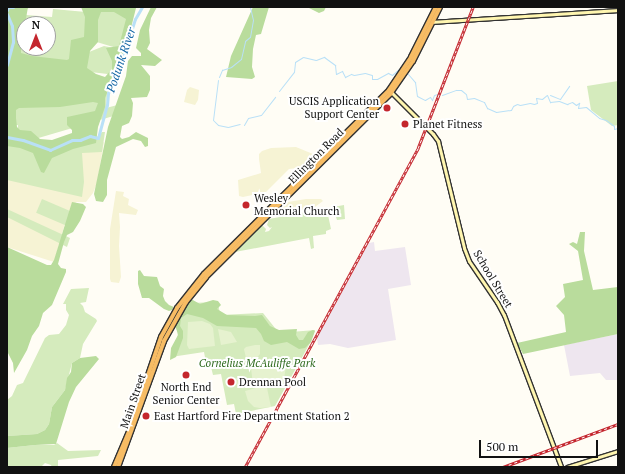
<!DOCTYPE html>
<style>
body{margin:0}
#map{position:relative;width:625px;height:474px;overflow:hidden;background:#fffdf5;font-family:"PT Serif",serif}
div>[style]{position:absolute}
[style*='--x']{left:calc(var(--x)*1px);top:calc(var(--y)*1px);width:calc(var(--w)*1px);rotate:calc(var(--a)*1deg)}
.industrial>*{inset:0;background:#eee6ef}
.farmland>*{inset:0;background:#f6f3d4}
.green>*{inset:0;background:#d5ebbd;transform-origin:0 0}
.forest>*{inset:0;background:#b9dc9c}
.pitch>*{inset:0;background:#e6f2cf}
.stream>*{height:1px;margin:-0.5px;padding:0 0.5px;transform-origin:0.5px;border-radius:0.5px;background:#b9e0f7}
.river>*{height:3px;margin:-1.5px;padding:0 1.5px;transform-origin:1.5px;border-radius:1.5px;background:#b9e0f7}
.roads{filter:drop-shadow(1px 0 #333) drop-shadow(-1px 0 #333) drop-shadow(0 1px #333) drop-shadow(0 -1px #333)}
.secondary>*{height:3px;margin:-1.5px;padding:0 1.5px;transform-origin:1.5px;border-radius:1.5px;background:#fff6b0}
.trunk>*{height:4px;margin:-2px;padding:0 2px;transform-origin:2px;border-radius:2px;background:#f7bc64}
.rail>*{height:2.5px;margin-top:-1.25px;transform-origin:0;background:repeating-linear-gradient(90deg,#fff 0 3px,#c4262e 0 6px);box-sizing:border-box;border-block:1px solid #c4262e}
.dots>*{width:11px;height:11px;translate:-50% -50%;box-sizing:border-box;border:2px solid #fff;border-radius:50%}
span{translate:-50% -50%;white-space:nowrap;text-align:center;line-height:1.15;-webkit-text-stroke:4px #fff;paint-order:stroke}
.poi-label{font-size:11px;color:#111}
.right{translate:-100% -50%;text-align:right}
.left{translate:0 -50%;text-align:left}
.street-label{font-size:11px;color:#111}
.park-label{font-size:11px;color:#2f6b1f;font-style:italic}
.water-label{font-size:12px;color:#1768a6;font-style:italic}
.frame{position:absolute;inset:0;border:8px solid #111;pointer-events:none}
.north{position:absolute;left:16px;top:16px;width:40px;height:40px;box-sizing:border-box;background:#fff;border:1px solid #a0a0a0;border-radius:50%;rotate:0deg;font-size:11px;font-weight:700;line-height:16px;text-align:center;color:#111}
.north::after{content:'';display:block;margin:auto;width:14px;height:18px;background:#c4262e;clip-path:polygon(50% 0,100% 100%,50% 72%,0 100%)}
.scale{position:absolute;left:479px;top:440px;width:119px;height:18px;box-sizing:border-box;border:2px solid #111;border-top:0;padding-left:5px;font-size:12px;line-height:14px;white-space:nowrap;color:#111;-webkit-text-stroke:3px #fff;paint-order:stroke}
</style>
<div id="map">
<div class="industrial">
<i style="clip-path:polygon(374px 242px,375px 251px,405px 247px,411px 285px,388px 289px,396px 340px,348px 348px,330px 344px,318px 345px,317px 338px,369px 243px)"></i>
<i style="clip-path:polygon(618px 334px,618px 380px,606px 380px,600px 373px,570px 376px,564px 345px)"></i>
</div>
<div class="farmland">
<i style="clip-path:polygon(190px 87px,199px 90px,198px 100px,195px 105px,184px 102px,187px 90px)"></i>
<i style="clip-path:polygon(104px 142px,97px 183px,93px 193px,86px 202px,76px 202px,68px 213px,54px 262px,7px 247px,7px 146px,47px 169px)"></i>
<i style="clip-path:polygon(296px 147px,313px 154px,316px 159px,312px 164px,306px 167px,289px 169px,266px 192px,243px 197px,239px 196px,238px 180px,261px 173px,259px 159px,259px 154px,262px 151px,271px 148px)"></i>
<i style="clip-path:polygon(116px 191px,124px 192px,123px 196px,129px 199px,128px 205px,138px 210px,136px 215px,119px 213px,120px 227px,119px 246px,121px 277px,119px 283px,111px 282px,110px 279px,110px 229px)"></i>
<i style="clip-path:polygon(306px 199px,321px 199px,323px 201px,315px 207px,280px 215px,276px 215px,288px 202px)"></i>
</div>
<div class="green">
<i style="clip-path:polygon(evenodd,7px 7px,26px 15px,52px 17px,53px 9px,86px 12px,88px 7px,103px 7px,130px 16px,125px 38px,129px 38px,116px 75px,82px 71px,79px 78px,113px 80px,107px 94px,106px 108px,129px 102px,127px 112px,35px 139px,34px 146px,96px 138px,102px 132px,105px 132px,102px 152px,82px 153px,84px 182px,82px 197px,7px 180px,7px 138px,18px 130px,18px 125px,7px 125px,7px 7px,24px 24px,48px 24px,48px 48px,24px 48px,24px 24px,7px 7px,90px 40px,120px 49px,124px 50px,104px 46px,89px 52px,90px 40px)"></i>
<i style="clip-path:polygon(618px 81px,618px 125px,612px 126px,591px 110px,587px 86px)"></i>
<i style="left:42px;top:199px;width:40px;height:15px;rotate:23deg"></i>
<i style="clip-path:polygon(344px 205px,345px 219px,337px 220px,335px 214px,328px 215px,331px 229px,326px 231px,326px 234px,313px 236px,314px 248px,311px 249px,309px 238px,235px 252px,262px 225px,266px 229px,265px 232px,269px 231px,272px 227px,270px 228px,267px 225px,269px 219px)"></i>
<i style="clip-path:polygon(7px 209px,70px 238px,67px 247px,7px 217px)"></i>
<i style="clip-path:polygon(89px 288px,86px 302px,80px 303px,83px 306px,85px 312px,96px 319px,97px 321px,83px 344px,80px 358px,72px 363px,65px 390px,52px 407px,49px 424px,45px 430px,37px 434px,7px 436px,7px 400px,12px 396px,17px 385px,23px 383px,45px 338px,49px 335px,59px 334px,66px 325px,69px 315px,66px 310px,66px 304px,63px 304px,71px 289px)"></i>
<i style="clip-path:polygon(218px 302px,220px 315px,263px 313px,279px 333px,315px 330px,310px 343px,275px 406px,236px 414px,234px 404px,227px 405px,221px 374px,213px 375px,211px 367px,207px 368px,204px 352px,171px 357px,177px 344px,178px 332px,175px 327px,190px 303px)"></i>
<i style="clip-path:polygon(57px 443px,68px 451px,101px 450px,98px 456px,58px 460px,58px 467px,52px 467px,51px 465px,45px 463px,41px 467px,7px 466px,7px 448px,35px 445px,54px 445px)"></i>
</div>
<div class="forest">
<i style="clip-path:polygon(evenodd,7px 7px,28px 7px,24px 30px,21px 33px,21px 53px,32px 56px,67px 60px,69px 59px,71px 40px,84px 37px,85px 17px,81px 7px,136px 8px,128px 40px,105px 98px,105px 107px,98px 127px,96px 143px,73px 149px,52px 158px,44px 173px,41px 172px,33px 153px,20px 148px,7px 146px,7px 7px,101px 12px,114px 12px,126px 19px,119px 46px,106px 48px,112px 61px,112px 69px,105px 77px,96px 74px,87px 68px,90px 51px,98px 42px,98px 20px,101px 12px,7px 7px,93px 102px,98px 103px,95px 111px,67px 117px,67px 125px,72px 130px,72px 133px,52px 140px,40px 139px,31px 131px,20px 130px,17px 127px,16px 118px,16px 110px,19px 108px,60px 107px,93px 102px)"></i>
<i style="clip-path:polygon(151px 7px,157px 7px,151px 18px,149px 30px,150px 43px,147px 49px,162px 60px,155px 66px,141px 65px,150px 76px,150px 90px,147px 97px,131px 98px,133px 103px,132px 116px,129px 123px,122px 126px,120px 137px,122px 139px,129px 137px,136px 132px,148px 138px,148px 146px,145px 147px,141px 141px,133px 139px,116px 147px,107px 180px,107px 195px,103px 202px,96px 201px,94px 194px,108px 127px,126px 76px,128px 61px,132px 56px,141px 56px,141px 53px,136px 48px,140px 30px)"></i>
<i style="clip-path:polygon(253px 7px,269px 7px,261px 34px,256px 35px,253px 49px,252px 67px,255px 77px,252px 79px,226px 77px,231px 56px)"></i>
<i style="clip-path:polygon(307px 7px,326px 7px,324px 11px,319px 13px)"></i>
<i style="clip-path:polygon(72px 202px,83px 204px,86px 207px,80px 221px,73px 232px,67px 235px,64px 242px,58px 264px,61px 268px,66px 269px,66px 272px,52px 305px,43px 313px,39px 326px,32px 336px,27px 350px,14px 373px,13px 363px,7px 351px,7px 247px,47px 265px,51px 265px,54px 260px)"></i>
<i style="clip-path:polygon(580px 232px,585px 232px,584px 251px,593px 290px,618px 287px,618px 334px,523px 354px,517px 343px,566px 332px,564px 315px,556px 306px,565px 297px,563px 284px,583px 280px,578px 251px,569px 244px,573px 242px,577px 244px)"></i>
<i style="clip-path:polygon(140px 270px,144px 276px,157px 277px,160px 286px,164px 289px,163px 296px,165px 301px,169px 305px,174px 307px,172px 310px,169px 311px,164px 309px,149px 298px,142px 298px,138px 284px,138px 271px)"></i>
<i style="clip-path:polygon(191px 299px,200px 304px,213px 300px,218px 301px,221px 305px,217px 309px,227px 315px,255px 316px,262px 315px,270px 326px,279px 330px,297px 329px,296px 335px,299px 340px,303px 340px,308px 332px,313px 330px,315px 331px,311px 342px,305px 348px,299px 349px,287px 342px,271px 345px,264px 341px,261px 334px,256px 328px,217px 326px,203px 318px,187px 314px,181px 318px,180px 326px,183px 331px,183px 338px,176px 357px,170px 360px,171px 348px,178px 335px,175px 324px)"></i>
<i style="clip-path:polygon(96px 356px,99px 359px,76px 387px,69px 402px,56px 444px,35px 445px,7px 448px,7px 436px,37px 434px,45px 430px,49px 424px,52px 407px,65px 390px,67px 378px,71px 372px,72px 363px,80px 358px)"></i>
</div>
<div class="pitch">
<i style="clip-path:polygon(202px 321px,210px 324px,213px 328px,215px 346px,189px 349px,187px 345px,188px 322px)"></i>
<i style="clip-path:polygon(218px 329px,231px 332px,237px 342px,221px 345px)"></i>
<i style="clip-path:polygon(255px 345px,260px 345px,260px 354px,254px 361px,247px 363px,244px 349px,246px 347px)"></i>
<i style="clip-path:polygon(285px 359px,286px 366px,283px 386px,269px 382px,253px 385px,251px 368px,260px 368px,260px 360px)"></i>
<i style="clip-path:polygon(237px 378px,238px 384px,226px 385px,225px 380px)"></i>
<i style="clip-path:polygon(263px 386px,267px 388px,271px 407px,260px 408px,254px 407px,248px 401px,245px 391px)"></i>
</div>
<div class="stream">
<i style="--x:408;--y:74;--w:11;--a:49"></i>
<i style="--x:415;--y:82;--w:14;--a:82"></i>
<i style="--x:417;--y:96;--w:9;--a:27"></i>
<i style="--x:425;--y:100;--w:6;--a:-31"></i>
<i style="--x:430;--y:97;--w:4;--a:56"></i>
<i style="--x:432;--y:100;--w:5;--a:-68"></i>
<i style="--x:434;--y:95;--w:4;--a:-14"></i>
<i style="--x:219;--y:77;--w:8;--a:-67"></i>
<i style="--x:222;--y:70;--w:9;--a:-18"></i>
<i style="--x:231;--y:67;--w:13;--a:-39"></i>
<i style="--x:241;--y:59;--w:18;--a:-77"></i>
<i style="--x:245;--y:41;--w:6;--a:-39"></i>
<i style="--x:250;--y:37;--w:17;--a:-80"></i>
<i style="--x:253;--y:20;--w:13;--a:-103"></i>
<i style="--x:218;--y:80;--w:40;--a:97.1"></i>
<i style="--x:213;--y:120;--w:7;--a:45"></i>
<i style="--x:218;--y:125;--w:10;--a:11"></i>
<i style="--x:228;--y:127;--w:12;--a:-14"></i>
<i style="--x:279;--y:91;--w:24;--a:-52"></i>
<i style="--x:294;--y:72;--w:10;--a:-84"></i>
<i style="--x:295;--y:62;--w:9;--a:-32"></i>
<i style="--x:303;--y:57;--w:13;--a:13"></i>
<i style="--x:316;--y:60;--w:9;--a:-21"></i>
<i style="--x:324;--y:57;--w:14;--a:36"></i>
<i style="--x:335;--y:65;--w:9;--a:84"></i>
<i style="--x:336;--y:74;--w:7;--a:-27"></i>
<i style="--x:342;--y:71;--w:7;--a:63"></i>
<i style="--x:345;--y:77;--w:7;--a:-27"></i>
<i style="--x:351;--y:74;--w:3;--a:18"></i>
<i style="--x:354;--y:75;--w:11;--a:-10"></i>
<i style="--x:365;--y:73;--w:7;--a:16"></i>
<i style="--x:372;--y:75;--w:4;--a:90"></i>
<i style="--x:372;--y:79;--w:5;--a:0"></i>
<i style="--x:377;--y:79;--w:13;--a:-29"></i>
<i style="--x:388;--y:73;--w:4;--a:27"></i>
<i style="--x:392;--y:75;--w:9;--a:-41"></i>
<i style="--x:399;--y:69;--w:2;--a:0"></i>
<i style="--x:442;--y:95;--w:15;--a:-20"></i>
<i style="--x:456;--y:90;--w:5;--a:0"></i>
<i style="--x:461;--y:90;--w:6;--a:39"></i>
<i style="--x:466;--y:94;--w:5;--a:79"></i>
<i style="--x:467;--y:99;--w:7;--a:-8"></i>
<i style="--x:474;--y:98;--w:11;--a:22"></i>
<i style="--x:484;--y:102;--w:7;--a:63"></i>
<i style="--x:487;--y:108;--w:10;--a:24"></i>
<i style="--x:496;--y:112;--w:15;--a:-8"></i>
<i style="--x:511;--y:110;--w:4;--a:-63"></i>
<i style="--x:513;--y:106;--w:4;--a:-27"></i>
<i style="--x:517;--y:104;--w:3;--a:18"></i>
<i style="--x:520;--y:105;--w:10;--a:-11"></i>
<i style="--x:530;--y:103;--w:4;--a:14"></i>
<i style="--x:534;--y:104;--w:3;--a:-18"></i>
<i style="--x:537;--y:103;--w:5;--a:-101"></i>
<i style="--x:536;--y:98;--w:6;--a:9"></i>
<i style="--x:542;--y:99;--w:6;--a:-39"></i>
<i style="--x:547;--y:95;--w:8;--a:67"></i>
<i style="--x:550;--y:102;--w:9;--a:-6"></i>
<i style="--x:559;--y:101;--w:9;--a:21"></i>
<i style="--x:567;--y:104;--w:5;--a:-22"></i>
<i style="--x:572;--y:102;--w:5;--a:37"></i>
<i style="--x:576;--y:105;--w:4;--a:-34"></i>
<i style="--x:579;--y:103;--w:5;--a:101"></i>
<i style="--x:578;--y:108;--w:8;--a:-7"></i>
<i style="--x:586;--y:107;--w:17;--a:40"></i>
<i style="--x:599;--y:118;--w:7;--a:16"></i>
<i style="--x:606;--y:120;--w:10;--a:37"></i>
<i style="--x:614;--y:126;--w:3;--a:90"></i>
<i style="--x:614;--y:129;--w:4;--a:-14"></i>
<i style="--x:550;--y:95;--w:11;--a:22"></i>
<i style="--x:560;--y:99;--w:16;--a:-55"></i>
<i style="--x:244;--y:125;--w:8;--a:-60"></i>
<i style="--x:248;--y:118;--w:13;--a:-13"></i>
<i style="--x:261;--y:115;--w:23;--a:-52"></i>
</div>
<div class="river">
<i style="--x:7;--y:10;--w:3;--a:-72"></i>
<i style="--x:8;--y:7;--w:5;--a:0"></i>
<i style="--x:7;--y:14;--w:13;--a:67"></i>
<i style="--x:12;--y:26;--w:16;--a:86"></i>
<i style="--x:13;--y:42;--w:24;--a:105"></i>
<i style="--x:7;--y:137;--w:16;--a:11"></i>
<i style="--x:23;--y:140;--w:29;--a:20"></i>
<i style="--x:50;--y:150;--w:24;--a:-24"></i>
<i style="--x:72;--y:140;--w:8;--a:0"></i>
<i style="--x:80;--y:140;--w:11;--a:-22"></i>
<i style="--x:90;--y:136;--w:8;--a:14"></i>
<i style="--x:98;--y:138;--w:34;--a:-75"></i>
<i style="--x:107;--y:105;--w:12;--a:-85"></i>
<i style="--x:108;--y:93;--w:11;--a:-56"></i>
<i style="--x:114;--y:84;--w:68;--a:-72.1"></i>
<i style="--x:135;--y:19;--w:14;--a:-60"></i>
</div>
<div class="roads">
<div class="secondary">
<i style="--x:432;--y:22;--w:186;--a:-3.7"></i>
<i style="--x:390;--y:91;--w:61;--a:45"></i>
<i style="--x:433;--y:134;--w:9;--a:54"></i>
<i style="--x:438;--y:141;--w:110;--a:76.3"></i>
<i style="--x:464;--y:248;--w:14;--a:69"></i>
<i style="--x:469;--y:261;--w:50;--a:55.7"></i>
<i style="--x:497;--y:302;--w:15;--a:62"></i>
<i style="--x:504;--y:315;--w:162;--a:69.4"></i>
<i style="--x:567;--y:467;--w:53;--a:-17.4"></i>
</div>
<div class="trunk">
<i style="--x:114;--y:467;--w:39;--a:-67"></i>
<i style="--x:129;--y:431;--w:99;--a:-71.2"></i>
<i style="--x:161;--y:337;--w:33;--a:-61"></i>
<i style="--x:177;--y:308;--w:43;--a:-51.5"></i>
<i style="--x:204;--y:274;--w:261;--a:-44.8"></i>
<i style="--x:389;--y:90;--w:40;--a:-56"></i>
<i style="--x:411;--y:57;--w:56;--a:-63.4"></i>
<i style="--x:118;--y:467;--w:134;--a:-69.9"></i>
<i style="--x:164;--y:341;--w:45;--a:-60.6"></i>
<i style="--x:186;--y:302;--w:32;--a:-51"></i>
<i style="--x:206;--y:277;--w:260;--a:-44.8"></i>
<i style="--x:390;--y:94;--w:40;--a:-55.1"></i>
<i style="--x:413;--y:61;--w:60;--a:-63.4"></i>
</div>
</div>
<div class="rail">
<i style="--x:245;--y:467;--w:363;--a:-61.5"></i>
<i style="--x:418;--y:148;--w:151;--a:-68.7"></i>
<i style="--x:503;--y:467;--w:123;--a:-20.5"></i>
</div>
<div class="dots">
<i style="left:387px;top:108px;background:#c4262e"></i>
<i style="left:405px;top:124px;background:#c4262e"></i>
<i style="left:246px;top:205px;background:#c4262e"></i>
<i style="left:186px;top:375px;background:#c4262e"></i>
<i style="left:231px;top:382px;background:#c4262e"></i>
<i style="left:146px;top:416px;background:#c4262e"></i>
</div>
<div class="poi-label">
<span class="right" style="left:379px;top:108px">USCIS Application<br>Support Center</span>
<span class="left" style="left:413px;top:124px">Planet Fitness</span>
<span class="left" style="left:254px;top:205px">Wesley<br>Memorial Church</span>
<span class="left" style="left:239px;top:382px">Drennan Pool</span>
<span style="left:186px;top:394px">North End<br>Senior Center</span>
<span class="left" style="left:154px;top:416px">East Hartford Fire Department Station 2</span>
</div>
<div class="street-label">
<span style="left:316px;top:156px;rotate:-45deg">Ellington Road</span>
<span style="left:493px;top:279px;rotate:59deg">School Street</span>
<span style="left:133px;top:401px;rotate:-71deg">Main Street</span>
</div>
<div class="park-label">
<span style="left:257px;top:363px">Cornelius McAuliffe Park</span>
</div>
<div class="water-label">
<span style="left:121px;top:60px;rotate:-71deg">Podunk River</span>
</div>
<div class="frame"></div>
<div class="north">N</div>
<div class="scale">500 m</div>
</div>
